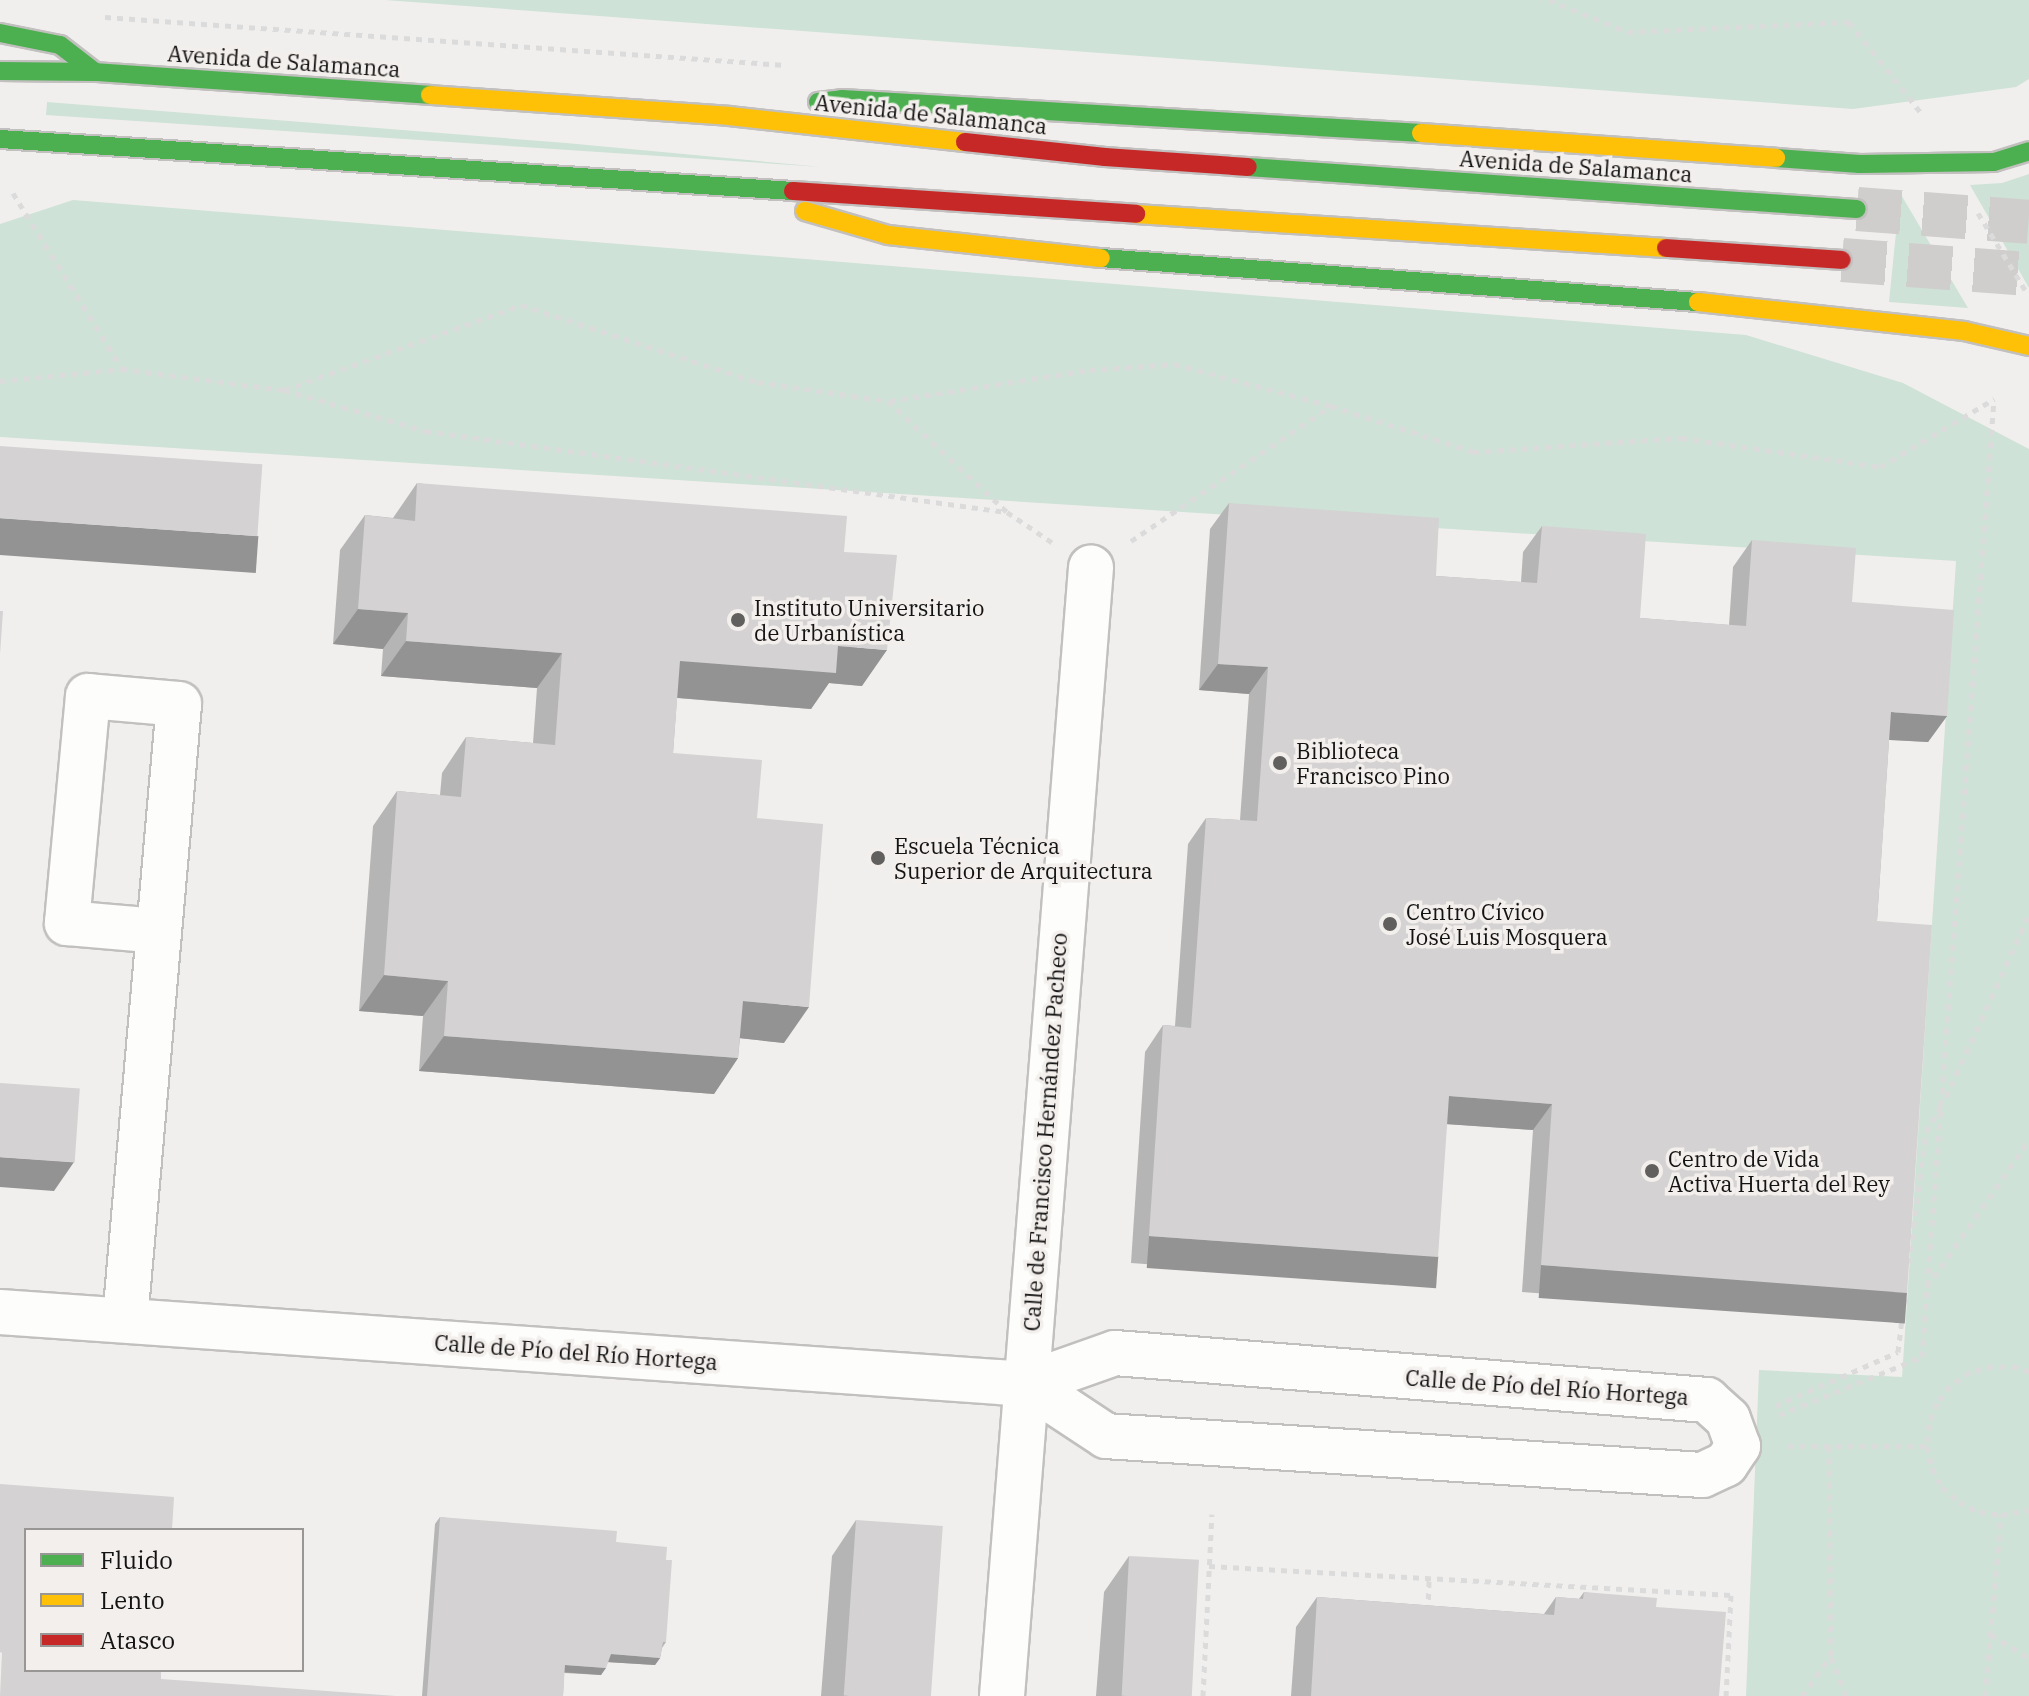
<!DOCTYPE html>
<meta charset="utf-8">
<style>
body{margin:0}
#map{position:relative;width:2029px;height:1696px;overflow:hidden;background:#f1efed;font-family:"IBM Plex Serif",serif}
div>[style]{position:absolute}
[style*='--x']{left:calc(var(--x)*1px);top:calc(var(--y)*1px);width:calc(var(--w)*1px);rotate:calc(var(--a)*1deg)}
.green>*{inset:0;background:#cee2d7}
.highway-tunnel>*{height:44px;margin-top:-22px;transform-origin:0;background:repeating-linear-gradient(90deg,#d0cecc 0 44px,transparent 0 66px)}
.path>*{height:5px;margin-top:-2.5px;transform-origin:0;background:repeating-linear-gradient(90deg,#dcdbdb 0 6px,transparent 0 12px)}
.roads{filter:drop-shadow(2px 0 #c2c0bf) drop-shadow(-2px 0 #c2c0bf) drop-shadow(0 2px #c2c0bf) drop-shadow(0 -2px #c2c0bf)}
.street>*{height:44px;margin:-22px;padding:0 22px;transform-origin:22px;border-radius:22px;background:#fdfdfc}
.fast>*{height:18px;margin:-9px;padding:0 9px;transform-origin:9px;border-radius:9px;background:#4caf50}
.slow>*{height:18px;margin:-9px;padding:0 9px;transform-origin:9px;border-radius:9px;background:#ffc107}
.jam>*{height:18px;margin:-9px;padding:0 9px;transform-origin:9px;border-radius:9px;background:#c62828}
.wall>*{inset:0;background:#b6b5b5}
.shaded-wall>*{inset:0;background:#949393;transform-origin:0 0}
.building>*{inset:0;background:#d4d2d2;transform-origin:0 0}
.dots>*{width:22px;height:22px;translate:-50% -50%;box-sizing:border-box;border:4px solid #f2efec;border-radius:50%}
span{translate:-50% -50%;white-space:nowrap;text-align:center;line-height:1.15;-webkit-text-stroke:7px #f2efec;paint-order:stroke}
.street-label{font-size:22px;color:#141313}
.poi-label{font-size:22px;color:#141313}
.left{translate:0 -50%;text-align:left}
.legend{position:absolute;left:24px;top:1528px;width:280px;height:144px;box-sizing:border-box;background:#f2efec;border:2px solid #999795;margin:0;padding:10px 14px;list-style:none;font-size:24px;color:#141313}
.legend li{display:flex;align-items:center;gap:16px;height:40px}
.legend b{width:40px;border:2px solid #999795}
</style>
<div id="map">
<div class="green">
<i style="clip-path:polygon(385px 0,2029px 0,2029px 79px,2016px 87px,1853px 109px)"></i>
<i style="clip-path:polygon(47px 102px,566px 143px,822px 167px,46px 115px)"></i>
<i style="clip-path:polygon(2029px 174px,2029px 288px,1970px 185px,2002px 183px)"></i>
<i style="clip-path:polygon(1900px 193px,1968px 308px,1889px 302px)"></i>
<i style="clip-path:polygon(73px 200px,1746px 335px,1903px 383px,2029px 449px,2029px 1696px,1746px 1696px,1759px 1370px,1902px 1377px,1956px 561px,0 437px,0 224px)"></i>
</div>
<div class="highway-tunnel">
<i style="--x:1857;--y:209;--w:172;--a:4.3"></i>
<i style="--x:1842;--y:260;--w:188;--a:4.3"></i>
</div>
<div class="path">
<i style="--x:1549;--y:0;--w:85;--a:22.1"></i>
<i style="--x:1628;--y:32;--w:221;--a:-2.6"></i>
<i style="--x:1849;--y:22;--w:117;--a:51.6"></i>
<i style="--x:105;--y:17;--w:682;--a:4.04"></i>
<i style="--x:13;--y:193;--w:207;--a:58.2"></i>
<i style="--x:1978;--y:213;--w:94;--a:58.5"></i>
<i style="--x:0;--y:381;--w:123;--a:-5.6"></i>
<i style="--x:122;--y:369;--w:163;--a:7.4"></i>
<i style="--x:284;--y:390;--w:147;--a:16.2"></i>
<i style="--x:425;--y:431;--w:587;--a:7.94"></i>
<i style="--x:284;--y:390;--w:252;--a:-19.7"></i>
<i style="--x:521;--y:305;--w:248;--a:18.1"></i>
<i style="--x:757;--y:382;--w:132;--a:8.3"></i>
<i style="--x:888;--y:401;--w:163;--a:43"></i>
<i style="--x:1007;--y:512;--w:55;--a:34"></i>
<i style="--x:889;--y:401;--w:203;--a:-8.8"></i>
<i style="--x:1090;--y:370;--w:84;--a:-4.1"></i>
<i style="--x:1174;--y:364;--w:163;--a:15"></i>
<i style="--x:1331;--y:406;--w:150;--a:17.8"></i>
<i style="--x:1474;--y:452;--w:208;--a:-3.9"></i>
<i style="--x:1682;--y:438;--w:200;--a:8.3"></i>
<i style="--x:1880;--y:467;--w:133;--a:-30.8"></i>
<i style="--x:1131;--y:541;--w:241;--a:-34"></i>
<i style="--x:1946;--y:1097;--w:200;--a:-65.5"></i>
<i style="--x:1909;--y:1263;--w:132;--a:-82.6"></i>
<i style="--x:1926;--y:1132;--w:30;--a:-60"></i>
<i style="--x:1927;--y:1287;--w:179;--a:-55.2"></i>
<i style="--x:2029;--y:1372;--w:13;--a:-157"></i>
<i style="--x:2017;--y:1367;--w:24;--a:-178"></i>
<i style="--x:1993;--y:1366;--w:24;--a:165"></i>
<i style="--x:1970;--y:1372;--w:24;--a:145"></i>
<i style="--x:1950;--y:1386;--w:21;--a:127"></i>
<i style="--x:1937;--y:1403;--w:22;--a:111"></i>
<i style="--x:1929;--y:1424;--w:22;--a:95"></i>
<i style="--x:1927;--y:1446;--w:23;--a:77"></i>
<i style="--x:1932;--y:1468;--w:21;--a:62"></i>
<i style="--x:1942;--y:1487;--w:23;--a:41"></i>
<i style="--x:1959;--y:1502;--w:22;--a:27"></i>
<i style="--x:1979;--y:1512;--w:22;--a:8"></i>
<i style="--x:2001;--y:1515;--w:28;--a:-10"></i>
<i style="--x:1775;--y:1406;--w:134;--a:-23.7"></i>
<i style="--x:1898;--y:1352;--w:59;--a:-83.2"></i>
<i style="--x:1779;--y:1415;--w:154;--a:-22.1"></i>
<i style="--x:1922;--y:1357;--w:960;--a:-85.7"></i>
<i style="--x:1788;--y:1446;--w:139;--a:0"></i>
<i style="--x:1829;--y:1446;--w:211;--a:89.5"></i>
<i style="--x:1831;--y:1657;--w:42;--a:69"></i>
<i style="--x:1209;--y:1566;--w:523;--a:3.18"></i>
<i style="--x:1731;--y:1595;--w:101;--a:92.8"></i>
<i style="--x:1428;--y:1611;--w:31;--a:-88"></i>
<i style="--x:1991;--y:1635;--w:44;--a:31.2"></i>
<i style="--x:1203;--y:1696;--w:182;--a:-87.2"></i>
<i style="--x:1802;--y:1696;--w:48;--a:-54.3"></i>
<i style="--x:1985;--y:1696;--w:182;--a:-84.9"></i>
</div>
<div class="roads">
<div class="street">
<i style="--x:0;--y:1312;--w:1030;--a:4.01"></i>
<i style="--x:1027;--y:1384;--w:93;--a:-19.4"></i>
<i style="--x:1115;--y:1353;--w:594;--a:4.54"></i>
<i style="--x:1707;--y:1400;--w:28;--a:42"></i>
<i style="--x:1728;--y:1419;--w:29;--a:70"></i>
<i style="--x:1738;--y:1446;--w:22;--a:124"></i>
<i style="--x:1726;--y:1464;--w:26;--a:155"></i>
<i style="--x:1702;--y:1475;--w:597;--a:-176.26"></i>
<i style="--x:1106;--y:1436;--w:95;--a:-146.6"></i>
<i style="--x:125;--y:1320;--w:618;--a:-84.99"></i>
<i style="--x:179;--y:704;--w:91;--a:-175"></i>
<i style="--x:88;--y:696;--w:228;--a:95.3"></i>
<i style="--x:67;--y:923;--w:92;--a:5"></i>
<i style="--x:1002;--y:1696;--w:1132;--a:-85.49"></i>
</div>
<div class="fast">
<i style="--x:0;--y:33;--w:61;--a:11.3"></i>
<i style="--x:60;--y:45;--w:44;--a:37.6"></i>
<i style="--x:0;--y:71;--w:95;--a:0.6"></i>
<i style="--x:95;--y:72;--w:336;--a:3.9"></i>
<i style="--x:818;--y:102;--w:24;--a:-7"></i>
<i style="--x:842;--y:99;--w:580;--a:3.36"></i>
<i style="--x:0;--y:139;--w:795;--a:3.75"></i>
<i style="--x:1776;--y:158;--w:84;--a:4.1"></i>
<i style="--x:1860;--y:164;--w:134;--a:-0.9"></i>
<i style="--x:1994;--y:162;--w:37;--a:-17"></i>
<i style="--x:1248;--y:167;--w:610;--a:3.95"></i>
<i style="--x:1101;--y:258;--w:599;--a:4.22"></i>
</div>
<div class="slow">
<i style="--x:430;--y:95;--w:300;--a:4"></i>
<i style="--x:729;--y:116;--w:237;--a:6.3"></i>
<i style="--x:1421;--y:133;--w:356;--a:4"></i>
<i style="--x:805;--y:211;--w:86;--a:16.1"></i>
<i style="--x:888;--y:235;--w:214;--a:6.2"></i>
<i style="--x:1136;--y:214;--w:531;--a:3.67"></i>
<i style="--x:1698;--y:302;--w:268;--a:6.2"></i>
<i style="--x:1964;--y:331;--w:67;--a:13"></i>
</div>
<div class="jam">
<i style="--x:965;--y:142;--w:141;--a:6.1"></i>
<i style="--x:1105;--y:157;--w:143;--a:4"></i>
<i style="--x:793;--y:191;--w:344;--a:3.8"></i>
<i style="--x:1666;--y:248;--w:176;--a:3.9"></i>
</div>
</div>
<div class="wall">
<i style="clip-path:polygon(417px 483px,844px 552px,862px 686px,829px 683px,811px 709px,677px 698px,673px 753px,757px 818px,784px 1043px,740px 1038px,738px 1058px,714px 1094px,419px 1071px,423px 1016px,359px 1011px,373px 826px,397px 791px,440px 795px,442px 773px,466px 737px,533px 743px,537px 688px,381px 676px,383px 649px,333px 644px,340px 550px,365px 515px,393px 518px)"></i>
<i style="clip-path:polygon(1229px 503px,1436px 576px,1521px 582px,1523px 552px,1542px 526px,1640px 618px,1729px 625px,1733px 567px,1752px 540px,1852px 602px,1947px 716px,1928px 742px,1889px 740px,1877px 921px,1907px 1293px,1889px 1320px,1522px 1292px,1533px 1130px,1447px 1124px,1419px 1284px,1131px 1263px,1145px 1052px,1163px 1025px,1175px 1026px,1188px 844px,1206px 818px,1240px 820px,1249px 694px,1199px 690px,1210px 529px)"></i>
<i style="clip-path:polygon(440px 1517px,616px 1542px,666px 1560px,666px 1642px,662px 1648px,660px 1658px,655px 1665px,608px 1662px,601px 1675px,564px 1673px,563px 1696px,422px 1696px,435px 1524px)"></i>
<i style="clip-path:polygon(856px 1520px,931px 1696px,821px 1696px,832px 1556px)"></i>
<i style="clip-path:polygon(1129px 1556px,1189px 1696px,1096px 1696px,1104px 1592px)"></i>
<i style="clip-path:polygon(1584px 1592px,1656px 1607px,1719px 1696px,1291px 1696px,1296px 1627px,1317px 1597px,1544px 1614px,1556px 1597px,1579px 1599px)"></i>
</div>
<div class="shaded-wall">
<i style="left:0;top:518px;width:259px;height:37px;rotate:4deg"></i>
<i style="clip-path:polygon(358px 609px,408px 613px,383px 649px,333px 644px)"></i>
<i style="clip-path:polygon(406px 641px,562px 653px,537px 688px,381px 676px)"></i>
<i style="clip-path:polygon(838px 646px,887px 650px,862px 686px,829px 683px,811px 709px,655px 696px,680px 661px)"></i>
<i style="clip-path:polygon(1218px 664px,1268px 667px,1249px 694px,1199px 690px)"></i>
<i style="clip-path:polygon(1891px 712px,1947px 716px,1928px 742px,1873px 739px)"></i>
<i style="clip-path:polygon(384px 975px,448px 981px,423px 1016px,359px 1011px)"></i>
<i style="clip-path:polygon(743px 1001px,809px 1007px,784px 1043px,719px 1036px)"></i>
<i style="clip-path:polygon(444px 1036px,738px 1058px,714px 1094px,419px 1071px)"></i>
<i style="clip-path:polygon(1449px 1096px,1552px 1104px,1533px 1130px,1430px 1123px)"></i>
<i style="clip-path:polygon(0 1157px,74px 1162px,54px 1191px,0 1187px)"></i>
<i style="left:1149px;top:1236px;width:290px;height:32px;rotate:4deg"></i>
<i style="left:1541px;top:1265px;width:367px;height:33px;rotate:4deg"></i>
<i style="clip-path:polygon(611px 1654px,660px 1658px,655px 1665px,606px 1662px)"></i>
<i style="clip-path:polygon(565px 1665px,606px 1668px,601px 1675px,560px 1672px)"></i>
</div>
<div class="building">
<i style="left:0;top:446px;width:263px;height:72px;rotate:4deg"></i>
<i style="clip-path:polygon(417px 483px,847px 516px,844px 552px,897px 555px,887px 650px,838px 646px,836px 673px,680px 661px,673px 753px,762px 760px,757px 818px,823px 824px,809px 1007px,743px 1001px,738px 1058px,444px 1036px,448px 981px,384px 975px,397px 791px,461px 797px,466px 737px,555px 745px,562px 653px,406px 641px,408px 613px,358px 609px,365px 515px,415px 521px)"></i>
<i style="clip-path:polygon(1229px 503px,1439px 518px,1436px 576px,1537px 583px,1542px 526px,1646px 534px,1640px 618px,1746px 626px,1752px 540px,1856px 548px,1852px 602px,1954px 610px,1947px 716px,1891px 712px,1877px 921px,1932px 925px,1907px 1293px,1541px 1265px,1552px 1104px,1449px 1096px,1438px 1257px,1149px 1236px,1163px 1025px,1191px 1028px,1206px 818px,1257px 821px,1268px 667px,1218px 664px)"></i>
<i style="clip-path:polygon(0 611px,3px 611px,0 654px)"></i>
<i style="left:0;top:1083px;width:80px;height:74px;rotate:4deg"></i>
<i style="clip-path:polygon(0 1484px,174px 1497px,172px 1530px,26px 1530px,26px 1670px,161px 1670px,161px 1679px,396px 1696px,0 1696px,2px 1653px,0 1652px)"></i>
<i style="clip-path:polygon(440px 1517px,617px 1531px,616px 1542px,667px 1547px,666px 1560px,672px 1560px,666px 1642px,663px 1642px,660px 1658px,611px 1654px,606px 1668px,565px 1665px,563px 1696px,427px 1696px)"></i>
<i style="left:856px;top:1520px;width:87px;height:176px;rotate:4deg"></i>
<i style="left:1129px;top:1556px;width:70px;height:140px;rotate:3deg"></i>
<i style="clip-path:polygon(1584px 1592px,1657px 1598px,1656px 1607px,1726px 1612px,1719px 1696px,1311px 1696px,1317px 1597px,1554px 1615px,1556px 1597px,1583px 1599px)"></i>
</div>
<div class="dots">
<i style="left:738px;top:620px;background:#61605f"></i>
<i style="left:1280px;top:763px;background:#61605f"></i>
<i style="left:878px;top:858px;background:#61605f"></i>
<i style="left:1390px;top:924px;background:#61605f"></i>
<i style="left:1652px;top:1171px;background:#61605f"></i>
</div>
<div class="street-label">
<span style="left:284px;top:61px;rotate:4deg">Avenida de Salamanca</span>
<span style="left:931px;top:114px;rotate:6deg">Avenida de Salamanca</span>
<span style="left:1576px;top:166px;rotate:4deg">Avenida de Salamanca</span>
<span style="left:1045px;top:1132px;rotate:-86deg">Calle de Francisco Hernández Pacheco</span>
<span style="left:576px;top:1352px;rotate:4deg">Calle de Pío del Río Hortega</span>
<span style="left:1547px;top:1387px;rotate:4deg">Calle de Pío del Río Hortega</span>
</div>
<div class="poi-label">
<span class="left" style="left:754px;top:620px">Instituto Universitario<br>de Urbanística</span>
<span class="left" style="left:1296px;top:763px">Biblioteca<br>Francisco Pino</span>
<span class="left" style="left:894px;top:858px">Escuela Técnica<br>Superior de Arquitectura</span>
<span class="left" style="left:1406px;top:924px">Centro Cívico<br>José Luis Mosquera</span>
<span class="left" style="left:1668px;top:1171px">Centro de Vida<br>Activa Huerta del Rey</span>
</div>
<ul class="legend">
<li><b style="height:10px;background:#4caf50"></b>Fluido</li>
<li><b style="height:10px;background:#ffc107"></b>Lento</li>
<li><b style="height:10px;background:#c62828"></b>Atasco</li>
</ul>
</div>
